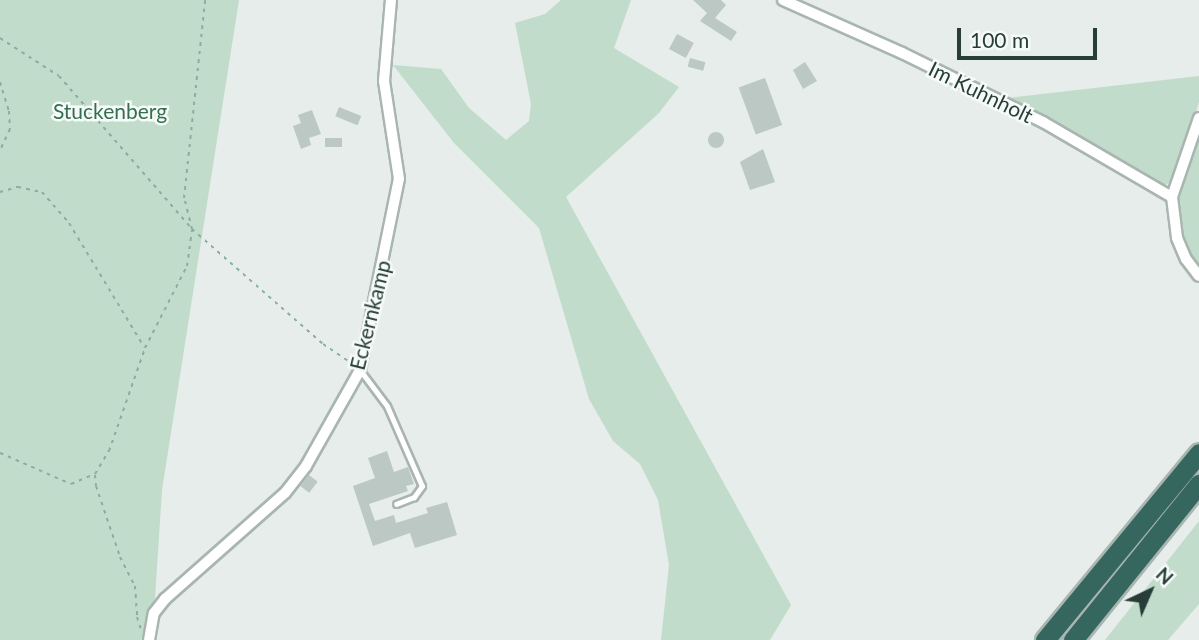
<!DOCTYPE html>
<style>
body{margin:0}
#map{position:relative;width:1199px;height:640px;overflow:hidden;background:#e6edea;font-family:Lato,sans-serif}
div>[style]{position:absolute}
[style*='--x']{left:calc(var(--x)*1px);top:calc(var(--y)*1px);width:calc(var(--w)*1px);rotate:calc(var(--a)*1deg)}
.green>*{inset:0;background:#c1dcca}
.building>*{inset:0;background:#bbc8c3;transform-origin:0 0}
.round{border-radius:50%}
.path>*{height:2px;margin-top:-1px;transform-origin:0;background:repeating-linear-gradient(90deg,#89ada4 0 3.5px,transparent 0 8.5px)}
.roads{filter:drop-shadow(2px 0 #a9b5b1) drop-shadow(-2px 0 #a9b5b1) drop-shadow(0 2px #a9b5b1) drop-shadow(0 -2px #a9b5b1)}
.service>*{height:5px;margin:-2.5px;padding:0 2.5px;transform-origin:2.5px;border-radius:2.5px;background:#fff}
.minor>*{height:10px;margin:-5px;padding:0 5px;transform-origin:5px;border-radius:5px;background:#fff}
.motorway>*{height:19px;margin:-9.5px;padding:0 9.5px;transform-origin:9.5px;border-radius:9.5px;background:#35675f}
span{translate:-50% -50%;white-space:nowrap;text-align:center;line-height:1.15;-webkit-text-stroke:5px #f6faf8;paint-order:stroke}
.street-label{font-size:21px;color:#263d38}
.park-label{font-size:21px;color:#34704f}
.north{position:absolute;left:1115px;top:556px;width:70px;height:70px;-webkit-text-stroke:5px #f6faf8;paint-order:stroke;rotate:44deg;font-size:19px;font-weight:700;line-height:28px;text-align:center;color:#263d38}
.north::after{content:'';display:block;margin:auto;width:24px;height:32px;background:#263d38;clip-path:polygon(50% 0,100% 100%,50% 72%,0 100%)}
.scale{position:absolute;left:957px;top:28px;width:140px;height:32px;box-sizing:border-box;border:4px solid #263d38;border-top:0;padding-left:9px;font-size:21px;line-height:24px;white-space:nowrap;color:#263d38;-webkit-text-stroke:5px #f6faf8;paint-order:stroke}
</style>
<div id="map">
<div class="green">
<i style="clip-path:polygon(0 0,239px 0,162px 490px,154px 613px,149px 640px,0 640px)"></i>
<i style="clip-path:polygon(561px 0,631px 0,614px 48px,679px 87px,659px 113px,566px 197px,791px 605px,770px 640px,661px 640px,669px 565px,658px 500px,640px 464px,613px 441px,589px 399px,539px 228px,454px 143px,393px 65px,441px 69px,469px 108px,506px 140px,529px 121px,531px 104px,515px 23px,545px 14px)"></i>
<i style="clip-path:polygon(1199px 76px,1199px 102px,1174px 182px,1163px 185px,1008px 98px)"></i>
<i style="clip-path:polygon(1199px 134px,1199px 276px,1173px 220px)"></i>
<i style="clip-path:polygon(1199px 521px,1199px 604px,1168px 640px,1105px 640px)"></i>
</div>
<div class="building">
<i style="clip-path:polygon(693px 0,721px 0,726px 5px,715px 18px,737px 32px,731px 41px,700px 21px,707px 13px)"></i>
<i style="left:677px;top:34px;width:19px;height:17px;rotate:28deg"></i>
<i style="left:690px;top:58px;width:16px;height:9px;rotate:15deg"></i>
<i style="clip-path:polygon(805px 62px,817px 81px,803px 89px,793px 70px)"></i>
<i style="left:765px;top:78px;width:50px;height:28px;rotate:70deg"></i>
<i style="left:339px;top:107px;width:24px;height:10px;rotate:22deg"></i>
<i style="clip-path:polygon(312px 110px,321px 134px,309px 138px,311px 145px,301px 149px,293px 126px,301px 123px,298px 115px)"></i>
<i class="round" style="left:708px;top:132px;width:16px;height:16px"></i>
<i style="left:325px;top:138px;width:17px;height:9px"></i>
<i style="clip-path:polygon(763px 149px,775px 182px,750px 190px,740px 162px)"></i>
<i style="clip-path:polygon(387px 451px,394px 472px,408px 467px,414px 484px,406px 486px,408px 491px,369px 504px,375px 521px,394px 515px,396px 523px,428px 513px,426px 508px,447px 502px,457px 535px,415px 548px,410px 533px,373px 546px,353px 486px,375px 478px,368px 458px)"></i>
<i style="left:309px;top:475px;width:11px;height:14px;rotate:38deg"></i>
</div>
<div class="path">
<i style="--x:0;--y:38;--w:70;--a:32.8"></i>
<i style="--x:59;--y:76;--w:203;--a:49"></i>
<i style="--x:192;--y:229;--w:174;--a:41.3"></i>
<i style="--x:323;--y:344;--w:34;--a:34"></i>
<i style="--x:0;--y:82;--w:30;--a:73"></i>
<i style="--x:9;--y:111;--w:18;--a:87"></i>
<i style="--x:10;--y:129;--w:23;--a:115"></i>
<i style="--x:0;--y:192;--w:19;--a:-16"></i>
<i style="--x:18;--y:187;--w:25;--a:12"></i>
<i style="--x:42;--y:192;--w:41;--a:48.9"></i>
<i style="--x:69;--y:223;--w:145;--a:58.8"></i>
<i style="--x:0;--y:453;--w:77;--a:23.6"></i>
<i style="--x:71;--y:484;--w:26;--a:-23"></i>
<i style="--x:95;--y:474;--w:27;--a:-59"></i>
<i style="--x:109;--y:451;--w:109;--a:-70.7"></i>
<i style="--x:145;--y:348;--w:92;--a:-62.9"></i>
<i style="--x:187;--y:266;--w:37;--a:-82"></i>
<i style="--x:192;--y:229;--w:32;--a:-104"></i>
<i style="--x:184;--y:198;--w:199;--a:-83.9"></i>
<i style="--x:95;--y:475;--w:11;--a:85"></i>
<i style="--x:96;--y:486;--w:75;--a:71.3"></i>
<i style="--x:120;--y:557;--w:33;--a:63"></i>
<i style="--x:135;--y:586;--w:31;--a:86"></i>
<i style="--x:137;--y:617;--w:13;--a:72"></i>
</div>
<div class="roads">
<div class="service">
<i style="--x:360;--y:370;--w:45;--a:53.1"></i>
<i style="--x:387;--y:406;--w:87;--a:66.4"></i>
<i style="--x:422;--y:486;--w:14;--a:126"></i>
<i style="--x:414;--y:497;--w:19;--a:159"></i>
</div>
<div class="minor">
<i style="--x:783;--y:0;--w:130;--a:24"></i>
<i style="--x:902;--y:53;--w:157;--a:26.1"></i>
<i style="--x:1043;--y:122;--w:149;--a:30.2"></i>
<i style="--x:1199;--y:118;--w:83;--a:108.9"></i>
<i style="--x:1172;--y:197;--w:41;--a:83"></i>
<i style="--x:1177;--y:238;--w:23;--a:67"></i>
<i style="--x:1186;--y:259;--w:21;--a:53"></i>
<i style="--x:149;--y:640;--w:27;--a:-80"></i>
<i style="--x:154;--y:613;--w:18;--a:-52"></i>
<i style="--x:165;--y:599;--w:160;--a:-41.5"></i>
<i style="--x:285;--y:493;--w:34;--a:-52"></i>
<i style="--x:306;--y:466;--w:110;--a:-60.6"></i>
<i style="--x:360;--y:370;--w:195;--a:-78.5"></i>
<i style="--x:399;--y:179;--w:99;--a:-98.7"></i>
<i style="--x:384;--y:81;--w:81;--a:-85.1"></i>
</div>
<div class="motorway">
<i style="--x:1045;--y:640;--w:242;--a:-50.5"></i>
<i style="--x:1073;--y:640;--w:201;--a:-51.1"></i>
</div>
</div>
<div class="street-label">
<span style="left:981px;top:92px;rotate:26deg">Im Kuhnholt</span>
<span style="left:370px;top:315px;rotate:-76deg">Eckernkamp</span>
</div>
<div class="park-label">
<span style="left:110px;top:111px">Stuckenberg</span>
</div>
<div class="north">N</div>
<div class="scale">100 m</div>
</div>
